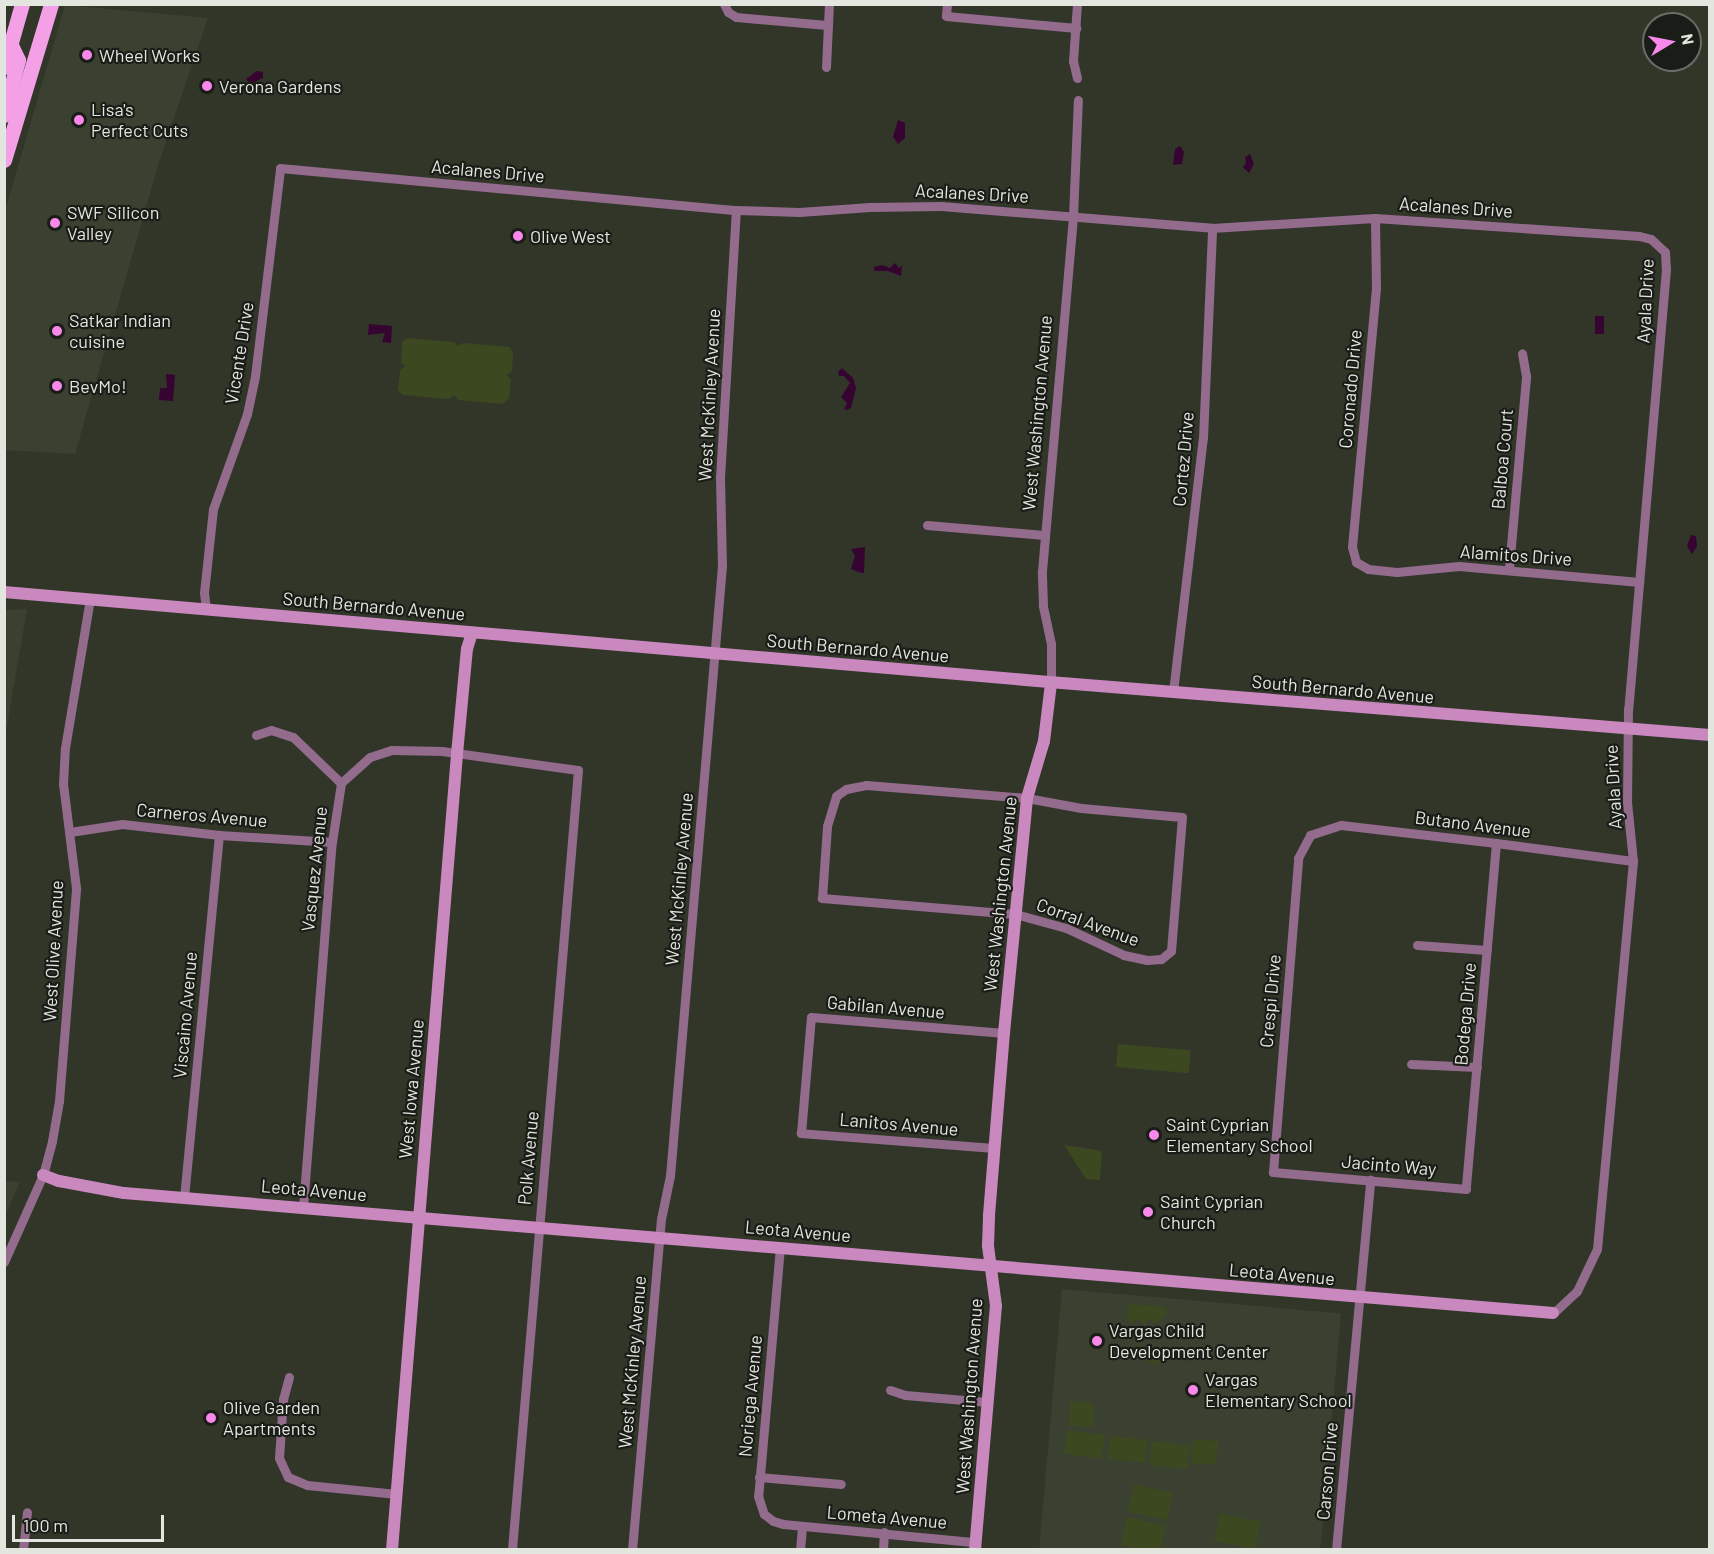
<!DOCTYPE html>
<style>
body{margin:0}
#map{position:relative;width:1714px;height:1554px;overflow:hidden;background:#313629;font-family:Barlow,sans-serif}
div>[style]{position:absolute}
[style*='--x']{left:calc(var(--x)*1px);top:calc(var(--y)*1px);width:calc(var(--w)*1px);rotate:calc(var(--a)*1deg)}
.built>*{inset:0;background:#3b4130;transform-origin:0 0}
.green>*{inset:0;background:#3c4820;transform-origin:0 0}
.water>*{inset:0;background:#350431;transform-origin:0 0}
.street>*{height:9px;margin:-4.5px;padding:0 4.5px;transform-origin:4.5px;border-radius:4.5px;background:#936b8d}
.secondary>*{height:12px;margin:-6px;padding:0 6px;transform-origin:6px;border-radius:6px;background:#c989bf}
.primary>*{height:15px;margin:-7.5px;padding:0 7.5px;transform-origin:7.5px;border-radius:7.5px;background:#f3a0e6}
.dots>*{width:16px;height:16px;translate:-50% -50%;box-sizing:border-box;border:3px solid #1a1c17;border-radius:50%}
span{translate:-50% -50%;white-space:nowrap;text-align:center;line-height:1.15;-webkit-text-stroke:4.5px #1a1c17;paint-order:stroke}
.poi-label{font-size:18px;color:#e3e6de}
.left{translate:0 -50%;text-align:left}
.street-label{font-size:18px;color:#e3e6de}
.frame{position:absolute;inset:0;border:6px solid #e3e6de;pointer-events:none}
.north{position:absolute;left:1642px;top:12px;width:60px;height:60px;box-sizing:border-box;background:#1a1c17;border:2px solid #6a6d67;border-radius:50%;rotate:80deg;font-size:16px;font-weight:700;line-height:24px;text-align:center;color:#e3e6de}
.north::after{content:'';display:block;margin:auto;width:21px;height:27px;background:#f888ea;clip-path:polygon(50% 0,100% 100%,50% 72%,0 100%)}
.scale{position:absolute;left:12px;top:1515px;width:152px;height:27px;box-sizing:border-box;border:3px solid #e3e6de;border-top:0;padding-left:8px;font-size:18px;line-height:21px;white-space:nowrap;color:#e3e6de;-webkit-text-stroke:4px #1a1c17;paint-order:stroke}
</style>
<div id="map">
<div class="built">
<i style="clip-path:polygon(65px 5px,208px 18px,159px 162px,75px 454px,5px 450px,5px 211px)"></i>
<i style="clip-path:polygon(27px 609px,5px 738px,5px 610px)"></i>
<i style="clip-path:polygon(5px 1181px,20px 1182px,5px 1215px,4px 1181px)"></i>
<i style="left:1062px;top:1289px;width:280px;height:262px;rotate:5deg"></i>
</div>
<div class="green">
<i style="clip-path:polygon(407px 338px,454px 342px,458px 346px,463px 343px,509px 347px,513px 352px,512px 371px,507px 375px,511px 380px,509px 398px,503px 404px,458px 400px,454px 395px,449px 399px,403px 395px,398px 390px,400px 370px,405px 366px,401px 362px,402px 342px)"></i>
<i style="left:1118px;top:1044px;width:73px;height:23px;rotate:5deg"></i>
<i style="clip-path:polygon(1064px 1145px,1102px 1151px,1100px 1180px,1086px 1179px)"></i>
<i style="clip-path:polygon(1128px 1304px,1165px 1307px,1169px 1313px,1154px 1324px,1150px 1318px,1143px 1324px,1138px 1319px,1131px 1323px,1127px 1319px)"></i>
<i style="clip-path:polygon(1139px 1345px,1159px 1353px,1161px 1358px,1159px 1363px,1154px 1364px,1135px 1356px,1132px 1351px)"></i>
<i style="left:1070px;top:1402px;width:24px;height:24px;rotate:2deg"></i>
<i style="left:1067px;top:1430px;width:38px;height:24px;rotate:7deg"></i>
<i style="left:1110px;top:1436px;width:38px;height:23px;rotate:6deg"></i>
<i style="left:1193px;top:1439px;width:25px;height:24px;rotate:5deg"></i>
<i style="left:1152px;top:1441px;width:38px;height:24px;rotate:7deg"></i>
<i style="left:1134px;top:1484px;width:40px;height:28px;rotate:13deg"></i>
<i style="left:1219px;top:1514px;width:42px;height:28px;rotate:10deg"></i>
<i style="clip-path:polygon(1127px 1517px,1166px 1526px,1161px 1549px,1141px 1549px,1120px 1545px)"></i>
</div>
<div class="water">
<i style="clip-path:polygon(257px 71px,263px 72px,263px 78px,250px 84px,246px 79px)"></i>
<i style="clip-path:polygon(898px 120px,905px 123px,905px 138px,898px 144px,893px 137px)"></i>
<i style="clip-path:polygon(1180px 146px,1184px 152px,1182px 164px,1173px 165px,1175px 149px)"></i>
<i style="clip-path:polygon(1250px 154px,1254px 164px,1249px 173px,1243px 167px,1246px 163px,1245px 157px)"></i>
<i style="clip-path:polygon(895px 263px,899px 268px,902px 266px,901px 276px,888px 271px,874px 271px,874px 267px,882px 265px,890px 268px)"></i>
<i style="left:1595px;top:316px;width:9px;height:18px"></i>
<i style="clip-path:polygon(369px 324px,392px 326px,391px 343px,382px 342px,385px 333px,368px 335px)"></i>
<i style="clip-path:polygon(842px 368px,853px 378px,856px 388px,851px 408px,847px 410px,844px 409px,847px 403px,841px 397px,850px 383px,844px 376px,839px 376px,838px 372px)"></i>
<i style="clip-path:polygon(166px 374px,175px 375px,173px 401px,159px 400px,160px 388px,167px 388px)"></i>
<i style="clip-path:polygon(1691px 535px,1696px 536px,1697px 546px,1692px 554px,1687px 546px)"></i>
<i style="clip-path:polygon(865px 547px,864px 573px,858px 572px,851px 569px,855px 556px,851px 549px)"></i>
</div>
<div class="street">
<i style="--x:724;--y:4;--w:9;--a:63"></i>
<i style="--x:728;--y:12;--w:9;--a:32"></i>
<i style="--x:736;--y:17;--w:91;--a:5"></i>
<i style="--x:947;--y:4;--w:12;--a:95"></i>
<i style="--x:946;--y:16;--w:131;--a:5.3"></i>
<i style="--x:826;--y:67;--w:63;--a:-87.3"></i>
<i style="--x:1077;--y:78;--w:17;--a:-103"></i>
<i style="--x:1073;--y:61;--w:57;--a:-86"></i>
<i style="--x:1375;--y:218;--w:70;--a:89.2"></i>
<i style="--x:1376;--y:288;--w:260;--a:95.3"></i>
<i style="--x:1352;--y:547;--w:16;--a:75"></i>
<i style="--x:1356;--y:562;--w:14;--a:30"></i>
<i style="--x:1368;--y:569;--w:29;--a:6"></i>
<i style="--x:1397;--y:572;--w:62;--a:-5.5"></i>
<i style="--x:1459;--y:566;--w:181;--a:5.1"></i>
<i style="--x:927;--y:525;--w:117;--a:4.9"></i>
<i style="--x:1509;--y:568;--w:193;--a:-84.9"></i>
<i style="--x:1526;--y:376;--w:23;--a:-100"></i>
<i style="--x:206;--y:609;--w:16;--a:-97"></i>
<i style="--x:204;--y:593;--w:84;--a:-83.9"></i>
<i style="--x:213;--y:509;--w:101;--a:-70.3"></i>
<i style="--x:247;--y:414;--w:39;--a:-78"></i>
<i style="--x:255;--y:376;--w:209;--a:-83.1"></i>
<i style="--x:280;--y:168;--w:458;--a:5.3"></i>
<i style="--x:736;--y:210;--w:63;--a:1.8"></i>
<i style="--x:799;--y:212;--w:71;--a:-4"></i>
<i style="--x:870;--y:207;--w:71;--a:-0.8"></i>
<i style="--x:941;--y:206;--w:272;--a:4.6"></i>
<i style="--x:1212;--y:228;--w:163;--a:-3.5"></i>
<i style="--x:1375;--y:218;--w:265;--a:3.9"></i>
<i style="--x:1639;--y:236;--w:12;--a:14"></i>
<i style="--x:1651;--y:239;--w:19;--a:43"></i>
<i style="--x:1665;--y:252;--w:17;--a:87"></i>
<i style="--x:1666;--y:269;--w:442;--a:94.9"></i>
<i style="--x:1628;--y:709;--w:93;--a:90.6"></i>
<i style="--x:1627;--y:802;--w:59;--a:84.2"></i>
<i style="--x:1633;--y:861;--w:390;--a:95.3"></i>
<i style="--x:1597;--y:1249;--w:47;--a:115.5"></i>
<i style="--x:1577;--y:1291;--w:33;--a:137"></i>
<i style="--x:1051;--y:683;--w:39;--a:-90"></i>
<i style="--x:1051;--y:644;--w:40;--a:-102"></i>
<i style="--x:1043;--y:605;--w:34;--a:-92"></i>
<i style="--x:1042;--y:571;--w:355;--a:-85"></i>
<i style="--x:1073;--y:217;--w:117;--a:-87.6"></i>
<i style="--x:1173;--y:692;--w:256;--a:-83.3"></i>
<i style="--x:1203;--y:438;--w:210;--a:-87.5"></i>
<i style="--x:256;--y:735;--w:16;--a:-18"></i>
<i style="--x:271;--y:730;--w:23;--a:18"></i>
<i style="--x:293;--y:737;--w:66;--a:43.8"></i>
<i style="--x:866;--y:785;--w:162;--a:4.6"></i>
<i style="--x:1027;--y:798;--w:55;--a:10.5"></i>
<i style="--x:1081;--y:808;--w:101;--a:5.1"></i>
<i style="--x:1182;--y:817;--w:134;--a:94.7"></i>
<i style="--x:1171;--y:951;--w:13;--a:141"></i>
<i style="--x:1161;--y:959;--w:14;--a:176"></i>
<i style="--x:1147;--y:960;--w:24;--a:-168"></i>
<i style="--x:1124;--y:955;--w:64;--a:-155"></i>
<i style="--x:1066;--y:928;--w:53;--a:-164.6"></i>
<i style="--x:1015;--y:914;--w:194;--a:-175.3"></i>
<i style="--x:822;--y:898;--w:72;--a:-86"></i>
<i style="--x:827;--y:826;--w:31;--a:-73"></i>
<i style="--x:836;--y:796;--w:12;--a:-35"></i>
<i style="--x:846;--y:789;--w:20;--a:-11"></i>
<i style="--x:70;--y:832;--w:53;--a:-8.7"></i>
<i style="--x:122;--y:824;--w:98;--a:6.5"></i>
<i style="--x:219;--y:835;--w:113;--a:3.5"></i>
<i style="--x:1496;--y:843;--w:347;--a:95"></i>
<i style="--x:1466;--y:1189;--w:194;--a:-175"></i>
<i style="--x:1273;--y:1172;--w:315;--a:-85.4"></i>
<i style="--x:1298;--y:858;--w:26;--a:-62"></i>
<i style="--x:1310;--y:835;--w:33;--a:-18"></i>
<i style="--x:1341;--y:825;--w:156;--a:6.6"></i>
<i style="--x:1496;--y:843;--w:138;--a:7.5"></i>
<i style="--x:1417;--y:945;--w:70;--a:4.1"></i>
<i style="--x:1411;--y:1064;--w:66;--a:2.6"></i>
<i style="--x:994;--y:1148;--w:194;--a:-175.6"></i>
<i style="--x:801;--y:1133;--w:116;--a:-85.1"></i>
<i style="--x:811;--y:1017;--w:194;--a:4.7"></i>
<i style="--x:184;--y:1198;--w:365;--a:-84.5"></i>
<i style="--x:303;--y:1207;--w:366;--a:-85.5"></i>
<i style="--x:332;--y:842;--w:60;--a:-81.3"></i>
<i style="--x:341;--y:783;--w:39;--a:-42"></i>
<i style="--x:370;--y:757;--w:23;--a:-18"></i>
<i style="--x:392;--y:750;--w:50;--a:1.1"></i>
<i style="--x:442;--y:751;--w:137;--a:8"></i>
<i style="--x:578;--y:770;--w:783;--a:94.84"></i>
<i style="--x:780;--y:1247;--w:250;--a:95"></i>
<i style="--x:758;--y:1496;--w:19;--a:72"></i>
<i style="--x:764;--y:1514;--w:11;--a:38"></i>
<i style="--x:773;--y:1521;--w:10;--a:17"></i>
<i style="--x:783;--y:1524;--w:193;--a:5.4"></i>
<i style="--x:4;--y:1262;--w:95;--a:-65.9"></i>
<i style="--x:43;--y:1175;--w:35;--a:-75"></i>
<i style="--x:52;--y:1141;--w:41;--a:-80.1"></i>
<i style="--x:59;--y:1101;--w:214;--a:-85.4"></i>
<i style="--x:76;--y:888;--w:105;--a:-97.1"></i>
<i style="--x:63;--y:784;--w:36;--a:-87"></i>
<i style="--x:65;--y:748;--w:152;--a:-80.5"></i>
<i style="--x:289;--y:1377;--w:23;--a:105"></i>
<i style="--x:283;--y:1399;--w:59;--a:93.9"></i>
<i style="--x:279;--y:1458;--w:21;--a:65"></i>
<i style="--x:288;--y:1477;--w:21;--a:23"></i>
<i style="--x:307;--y:1485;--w:90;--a:5.7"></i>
<i style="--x:890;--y:1390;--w:16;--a:18"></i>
<i style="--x:905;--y:1395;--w:83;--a:4.8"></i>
<i style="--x:759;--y:1477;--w:82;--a:4.9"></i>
<i style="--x:23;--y:1550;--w:38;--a:-84"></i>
<i style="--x:632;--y:1550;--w:332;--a:-85"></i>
<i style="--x:661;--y:1219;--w:44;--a:-78.2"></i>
<i style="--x:670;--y:1176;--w:612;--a:-85.13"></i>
<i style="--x:722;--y:566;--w:88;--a:-91.3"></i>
<i style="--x:720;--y:478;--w:268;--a:-86.6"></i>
<i style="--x:800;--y:1550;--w:24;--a:-85"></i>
<i style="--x:883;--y:1550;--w:18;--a:-87"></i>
<i style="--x:1336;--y:1550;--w:372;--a:-84.7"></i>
</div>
<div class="secondary">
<i style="--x:4;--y:592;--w:1037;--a:4.92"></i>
<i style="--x:1037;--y:681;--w:675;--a:4.59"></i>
<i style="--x:43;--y:1175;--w:17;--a:21"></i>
<i style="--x:59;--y:1181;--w:66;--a:10.5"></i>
<i style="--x:124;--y:1193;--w:1434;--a:4.8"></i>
<i style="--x:392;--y:1550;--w:799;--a:-85.33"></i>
<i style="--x:457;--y:754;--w:105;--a:-84.6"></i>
<i style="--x:467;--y:649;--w:17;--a:-73"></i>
<i style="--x:975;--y:1550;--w:245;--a:-85.1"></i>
<i style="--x:996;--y:1306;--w:61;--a:-97.6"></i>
<i style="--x:988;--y:1246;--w:31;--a:-88"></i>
<i style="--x:989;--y:1215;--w:183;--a:-85.3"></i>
<i style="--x:1004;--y:1033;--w:236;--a:-84.4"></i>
<i style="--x:1027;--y:798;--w:59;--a:-73.4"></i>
<i style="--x:1044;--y:741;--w:58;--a:-83.1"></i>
</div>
<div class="primary">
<i style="--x:4;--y:67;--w:66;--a:-74.1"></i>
<i style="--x:4;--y:115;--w:57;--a:-75.7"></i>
<i style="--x:18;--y:60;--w:17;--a:-115"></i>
<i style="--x:4;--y:160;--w:163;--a:-73.2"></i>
</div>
<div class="dots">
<i style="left:87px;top:55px;background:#f888ea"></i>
<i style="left:207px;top:86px;background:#f888ea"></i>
<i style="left:79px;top:120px;background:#f888ea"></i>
<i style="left:55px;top:223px;background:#f888ea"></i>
<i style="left:518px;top:236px;background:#f888ea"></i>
<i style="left:57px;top:331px;background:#f888ea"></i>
<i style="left:57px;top:386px;background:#f888ea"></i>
<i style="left:1154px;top:1135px;background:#f888ea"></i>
<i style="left:1148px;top:1212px;background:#f888ea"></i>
<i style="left:1097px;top:1341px;background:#f888ea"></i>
<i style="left:1193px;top:1390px;background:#f888ea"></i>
<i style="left:211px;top:1418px;background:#f888ea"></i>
</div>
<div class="poi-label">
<span class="left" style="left:99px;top:55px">Wheel Works</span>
<span class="left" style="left:219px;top:86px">Verona Gardens</span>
<span class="left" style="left:91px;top:120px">Lisa's<br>Perfect Cuts</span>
<span class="left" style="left:67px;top:223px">SWF Silicon<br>Valley</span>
<span class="left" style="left:530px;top:236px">Olive West</span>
<span class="left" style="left:69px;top:331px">Satkar Indian<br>cuisine</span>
<span class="left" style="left:69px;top:386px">BevMo!</span>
<span class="left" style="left:1166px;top:1135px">Saint Cyprian<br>Elementary School</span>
<span class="left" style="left:1160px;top:1212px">Saint Cyprian<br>Church</span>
<span class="left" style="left:1109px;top:1341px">Vargas Child<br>Development Center</span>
<span class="left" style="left:1205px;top:1390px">Vargas<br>Elementary School</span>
<span class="left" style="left:223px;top:1418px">Olive Garden<br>Apartments</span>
</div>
<div class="street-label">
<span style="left:488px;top:171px;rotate:5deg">Acalanes Drive</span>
<span style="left:972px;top:193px;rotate:3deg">Acalanes Drive</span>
<span style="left:1456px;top:207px;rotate:4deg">Acalanes Drive</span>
<span style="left:1645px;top:301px;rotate:-87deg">Ayala Drive</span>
<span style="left:239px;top:353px;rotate:-81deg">Vicente Drive</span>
<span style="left:1350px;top:389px;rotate:-85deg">Coronado Drive</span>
<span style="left:709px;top:395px;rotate:-87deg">West McKinley Avenue</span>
<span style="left:1037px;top:413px;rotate:-85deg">West Washington Avenue</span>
<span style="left:1183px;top:459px;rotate:-85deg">Cortez Drive</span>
<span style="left:1502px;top:459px;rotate:-85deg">Balboa Court</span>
<span style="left:1516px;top:555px;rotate:4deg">Alamitos Drive</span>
<span style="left:374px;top:606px;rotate:5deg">South Bernardo Avenue</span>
<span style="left:858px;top:648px;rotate:5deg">South Bernardo Avenue</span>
<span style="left:1343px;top:689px;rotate:5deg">South Bernardo Avenue</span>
<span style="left:1613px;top:787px;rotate:-93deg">Ayala Drive</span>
<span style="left:202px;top:815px;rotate:5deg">Carneros Avenue</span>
<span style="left:1473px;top:824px;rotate:7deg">Butano Avenue</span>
<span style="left:314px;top:869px;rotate:-84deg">Vasquez Avenue</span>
<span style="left:679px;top:879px;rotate:-85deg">West McKinley Avenue</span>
<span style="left:1000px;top:894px;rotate:-84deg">West Washington Avenue</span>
<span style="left:1088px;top:922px;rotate:20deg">Corral Avenue</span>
<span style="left:53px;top:951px;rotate:-87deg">West Olive Avenue</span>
<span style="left:1270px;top:1001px;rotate:-85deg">Crespi Drive</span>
<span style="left:886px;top:1007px;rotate:5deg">Gabilan Avenue</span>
<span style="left:1465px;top:1014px;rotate:-85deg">Bodega Drive</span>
<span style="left:185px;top:1015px;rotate:-85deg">Viscaino Avenue</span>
<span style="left:411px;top:1089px;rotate:-85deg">West Iowa Avenue</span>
<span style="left:899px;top:1124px;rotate:5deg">Lanitos Avenue</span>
<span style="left:528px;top:1158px;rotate:-85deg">Polk Avenue</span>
<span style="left:1389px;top:1165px;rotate:5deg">Jacinto Way</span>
<span style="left:314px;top:1190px;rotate:5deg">Leota Avenue</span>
<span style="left:798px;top:1231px;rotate:5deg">Leota Avenue</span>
<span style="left:1282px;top:1274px;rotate:5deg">Leota Avenue</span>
<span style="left:632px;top:1362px;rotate:-85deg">West McKinley Avenue</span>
<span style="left:750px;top:1396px;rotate:-85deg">Noriega Avenue</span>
<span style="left:969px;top:1396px;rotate:-86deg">West Washington Avenue</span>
<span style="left:1327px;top:1471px;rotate:-85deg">Carson Drive</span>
<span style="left:887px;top:1517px;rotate:5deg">Lometa Avenue</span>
</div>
<div class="frame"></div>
<div class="north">N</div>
<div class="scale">100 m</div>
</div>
